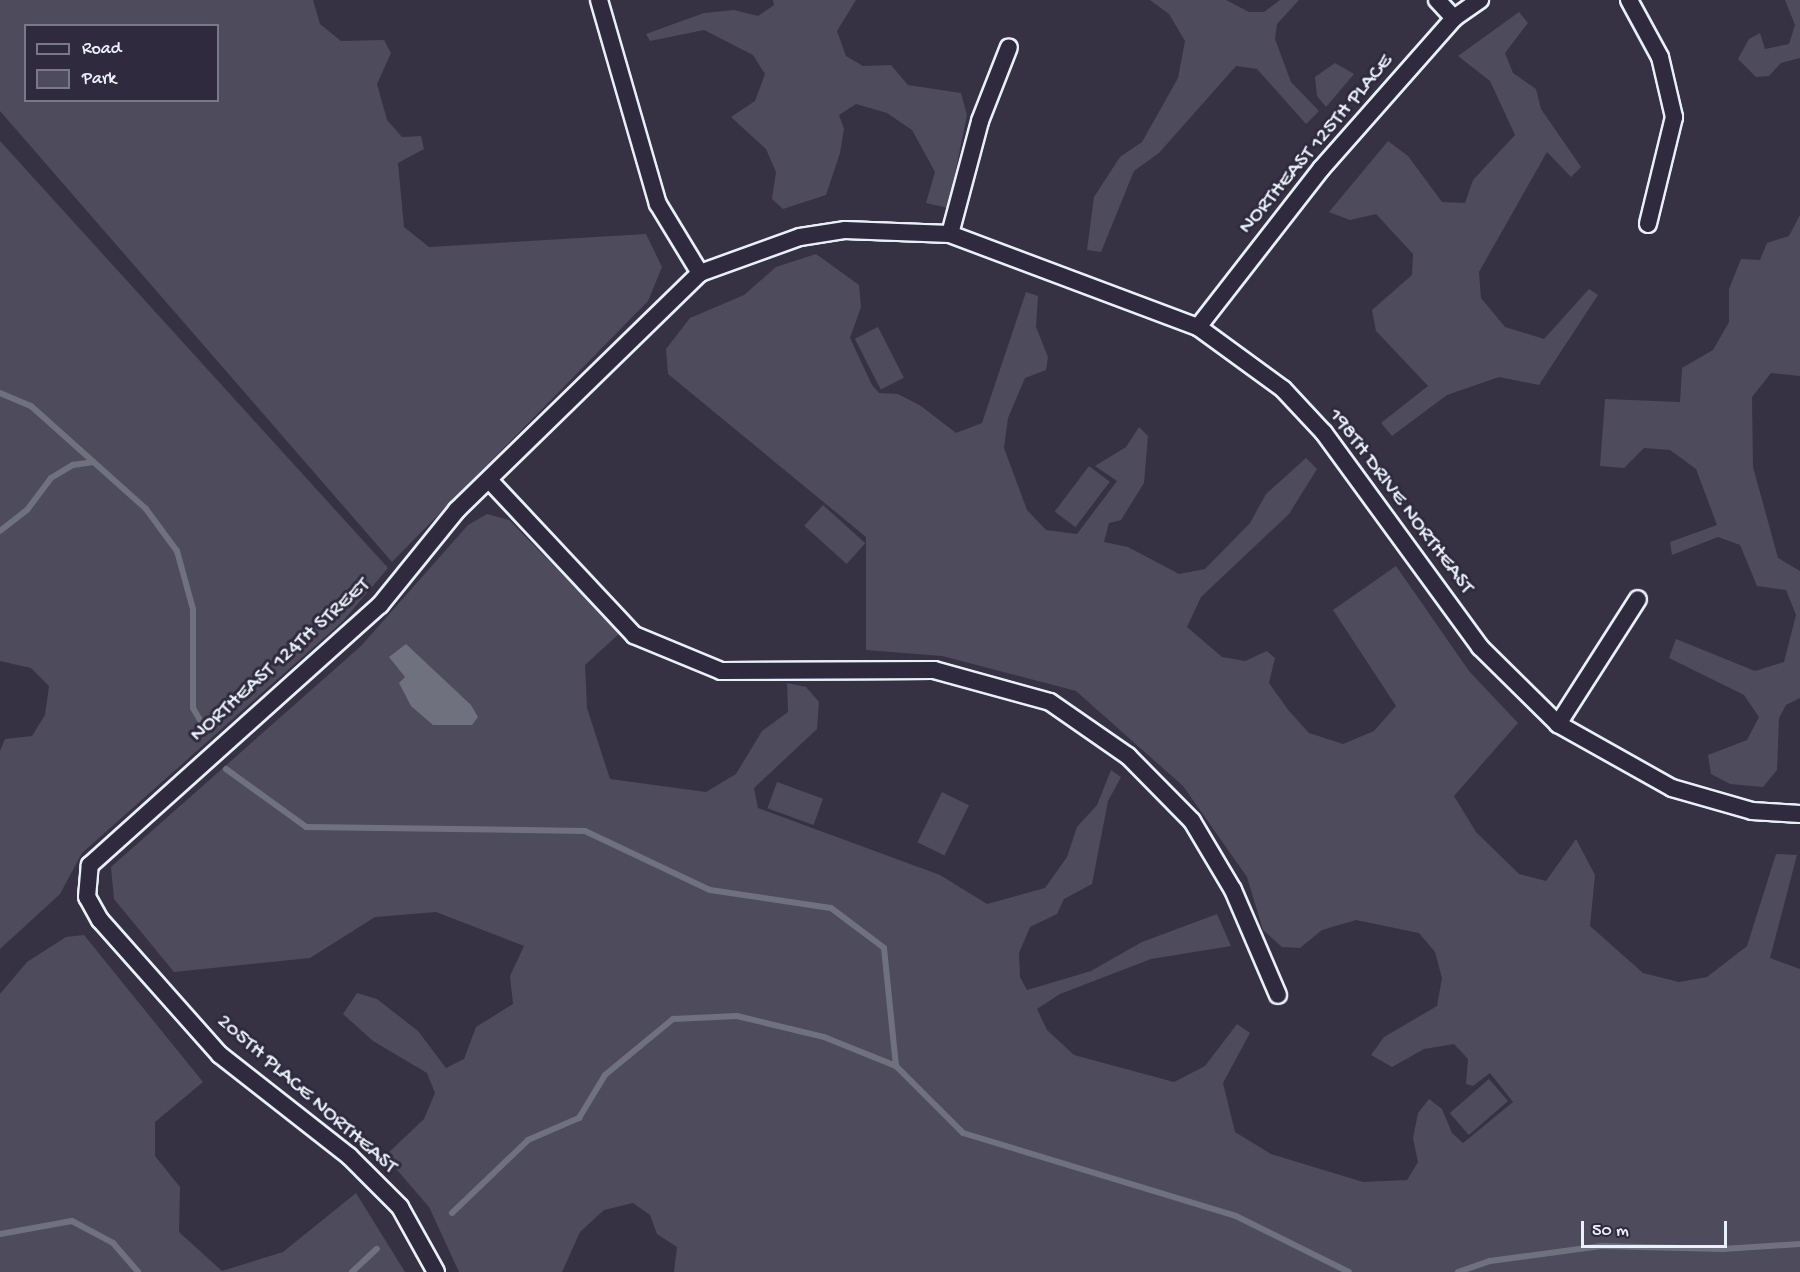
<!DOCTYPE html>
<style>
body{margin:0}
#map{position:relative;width:1800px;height:1272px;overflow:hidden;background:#363244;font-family:"Gochi Hand",sans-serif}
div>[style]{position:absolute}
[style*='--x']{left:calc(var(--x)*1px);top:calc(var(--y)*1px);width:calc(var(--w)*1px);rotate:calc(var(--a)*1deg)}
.green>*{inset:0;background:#4d4b5c;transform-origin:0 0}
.water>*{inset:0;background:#70717f}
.stream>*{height:6px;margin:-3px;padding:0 3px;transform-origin:3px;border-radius:3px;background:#70717f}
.roads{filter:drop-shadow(2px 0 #e8f1f8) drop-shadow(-2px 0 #e8f1f8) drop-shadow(0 2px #e8f1f8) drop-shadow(0 -2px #e8f1f8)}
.street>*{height:16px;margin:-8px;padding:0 8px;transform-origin:8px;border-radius:8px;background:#2f2a3d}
span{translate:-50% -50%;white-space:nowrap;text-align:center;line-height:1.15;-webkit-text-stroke:6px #2f2a3d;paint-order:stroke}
.street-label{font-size:22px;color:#e8f1f8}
.legend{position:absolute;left:24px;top:24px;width:195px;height:78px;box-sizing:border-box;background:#2f2a3d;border:2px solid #797a88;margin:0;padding:8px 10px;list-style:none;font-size:18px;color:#e8f1f8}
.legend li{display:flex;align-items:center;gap:12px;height:30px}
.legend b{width:30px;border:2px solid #797a88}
.scale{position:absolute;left:1581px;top:1221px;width:146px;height:27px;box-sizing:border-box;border:3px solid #e8f1f8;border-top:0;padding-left:8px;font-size:18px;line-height:21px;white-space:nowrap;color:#e8f1f8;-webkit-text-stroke:4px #2f2a3d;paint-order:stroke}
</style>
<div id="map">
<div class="green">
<i style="clip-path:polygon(evenodd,0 0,313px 0,320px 24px,341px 41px,384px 40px,391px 53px,377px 84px,387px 120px,402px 137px,421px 136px,424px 149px,398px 163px,404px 227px,429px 247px,646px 234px,662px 267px,648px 301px,392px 562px,0 111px,0 0,26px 26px,218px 26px,218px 100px,26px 100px,26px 26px)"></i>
<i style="clip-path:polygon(773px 0,856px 0,837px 31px,846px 56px,863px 66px,891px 65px,908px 85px,961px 93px,967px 115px,948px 208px,926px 203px,935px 172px,912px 130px,887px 113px,856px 104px,839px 115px,844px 129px,840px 153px,826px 195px,783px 209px,772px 199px,776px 172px,766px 149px,731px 117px,755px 101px,765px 74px,753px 55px,704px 30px,650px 41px,646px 34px,704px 13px,734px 10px,758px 16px,774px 5px)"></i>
<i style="clip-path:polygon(1150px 0,1226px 0,1249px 12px,1264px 12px,1280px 0,1299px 0,1277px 24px,1275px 39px,1291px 82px,1319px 111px,1306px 124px,1257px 69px,1236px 66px,1159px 153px,1134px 171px,1101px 252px,1087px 250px,1094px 197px,1120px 157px,1142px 142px,1178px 78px,1185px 41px,1169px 14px)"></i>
<i style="clip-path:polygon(1785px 0,1800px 0,1800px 58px,1781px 63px,1769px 76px,1756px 77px,1738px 59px,1749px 39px,1760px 33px,1765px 49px,1789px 44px,1795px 25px)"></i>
<i style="clip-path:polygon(1519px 12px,1528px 23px,1505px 53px,1513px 73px,1536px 89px,1541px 109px,1581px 167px,1571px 177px,1547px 152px,1479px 272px,1481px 298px,1505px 327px,1544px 339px,1589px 289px,1598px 295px,1539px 385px,1499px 377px,1447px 395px,1392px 436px,1381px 423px,1428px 386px,1376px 331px,1372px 310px,1412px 275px,1413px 254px,1376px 214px,1350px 220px,1329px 212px,1388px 141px,1408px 156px,1442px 202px,1465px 203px,1473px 180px,1515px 135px,1490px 81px,1458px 56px)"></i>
<i style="clip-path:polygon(1335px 63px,1354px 74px,1326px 107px,1317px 96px,1315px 77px)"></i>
<i style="clip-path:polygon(0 141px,388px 568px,343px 621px,82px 853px,60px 894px,0 949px,0 751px,5px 739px,32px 736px,45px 715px,49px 686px,31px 668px,0 661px)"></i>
<i style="clip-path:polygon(1800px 215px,1800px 376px,1771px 373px,1752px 397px,1753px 467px,1778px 558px,1800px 571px,1800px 698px,1786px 705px,1779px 718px,1777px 770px,1763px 787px,1730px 784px,1711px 774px,1708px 755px,1747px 740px,1759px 717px,1744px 695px,1669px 658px,1676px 639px,1755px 671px,1784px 662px,1796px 615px,1786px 590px,1757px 586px,1740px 545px,1718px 537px,1672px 555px,1670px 542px,1717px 525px,1696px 469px,1670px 450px,1644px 448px,1624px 468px,1600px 466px,1605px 399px,1680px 402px,1682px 368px,1713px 350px,1729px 322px,1729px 289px,1741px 259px,1760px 260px,1767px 243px,1789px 236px)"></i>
<i style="clip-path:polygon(816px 254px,859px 285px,861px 307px,850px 338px,872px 385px,879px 393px,898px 394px,921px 406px,956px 433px,982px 423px,1026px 292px,1038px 296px,1036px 327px,1048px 357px,1046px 370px,1025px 378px,1008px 418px,1004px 448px,1027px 510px,1046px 530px,1077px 534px,1117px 481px,1095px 466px,1126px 447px,1139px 427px,1148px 436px,1144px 483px,1121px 520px,1109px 523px,1104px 542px,1128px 547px,1179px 574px,1205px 569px,1250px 523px,1266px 494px,1306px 458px,1317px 469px,1289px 514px,1201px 597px,1187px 627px,1222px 657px,1245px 661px,1267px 651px,1275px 658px,1269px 683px,1289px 711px,1309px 733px,1343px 744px,1374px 731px,1396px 706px,1333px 610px,1396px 566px,1469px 671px,1518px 723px,1454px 796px,1476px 832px,1519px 874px,1546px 881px,1576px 839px,1595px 875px,1590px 926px,1643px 973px,1679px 982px,1707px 977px,1747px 946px,1776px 854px,1797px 855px,1770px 958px,1800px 969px,1800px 1272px,674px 1272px,677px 1247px,657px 1234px,650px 1215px,633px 1203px,604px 1210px,580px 1232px,562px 1272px,459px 1272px,429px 1207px,385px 1156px,424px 1119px,435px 1093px,427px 1073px,373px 1041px,343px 1014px,357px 993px,377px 999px,418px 1031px,446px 1068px,464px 1059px,476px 1027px,513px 1004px,510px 976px,524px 946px,436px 912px,375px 917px,310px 958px,174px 972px,114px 899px,111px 867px,361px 646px,468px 525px,487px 514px,509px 520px,620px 633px,585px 665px,587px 708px,610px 779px,706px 792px,736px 774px,762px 731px,788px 712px,787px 683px,806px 687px,819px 702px,817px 729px,754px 788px,758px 808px,940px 875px,987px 904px,1045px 888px,1067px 857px,1077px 827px,1097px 805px,1111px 770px,1121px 777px,1108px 801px,1092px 884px,1064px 899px,1057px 914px,1030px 927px,1019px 953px,1020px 977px,1027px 990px,1091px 971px,1142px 942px,1217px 914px,1231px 946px,1151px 959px,1060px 994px,1037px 1009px,1047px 1030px,1074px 1055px,1174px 1082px,1205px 1066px,1237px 1024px,1250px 1033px,1223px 1083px,1235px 1132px,1271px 1154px,1363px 1182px,1407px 1180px,1418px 1162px,1413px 1138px,1418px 1113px,1429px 1099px,1442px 1109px,1452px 1133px,1463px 1143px,1513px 1102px,1490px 1073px,1473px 1086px,1466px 1084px,1468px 1059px,1454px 1044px,1424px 1049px,1392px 1067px,1371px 1055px,1384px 1037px,1437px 1006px,1442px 978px,1435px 952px,1419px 933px,1356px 920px,1322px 930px,1300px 948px,1282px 947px,1263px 930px,1247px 877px,1183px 786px,1076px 691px,942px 656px,866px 650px,866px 537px,668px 374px,666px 349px,690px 318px,744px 295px,776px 267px)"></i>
<i style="left:878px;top:327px;width:57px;height:26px;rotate:63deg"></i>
<i style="left:1089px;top:466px;width:26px;height:57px;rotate:37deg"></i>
<i style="left:823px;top:505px;width:57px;height:28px;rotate:42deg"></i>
<i style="left:777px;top:782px;width:49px;height:28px;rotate:20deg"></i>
<i style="left:942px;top:792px;width:30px;height:56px;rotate:26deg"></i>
<i style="clip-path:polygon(84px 935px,203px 1082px,155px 1122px,155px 1156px,180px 1187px,179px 1232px,222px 1271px,283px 1252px,356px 1193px,405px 1272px,0 1272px,0 994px,27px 962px,66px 937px)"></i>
<i style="left:1489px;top:1079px;width:29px;height:52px;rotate:49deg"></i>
</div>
<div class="water">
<i style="clip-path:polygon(406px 644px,471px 705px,478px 717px,472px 725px,433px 725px,411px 706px,399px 683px,405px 677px,389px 657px)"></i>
</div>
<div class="stream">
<i style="--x:0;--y:393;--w:34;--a:23"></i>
<i style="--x:31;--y:406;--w:154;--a:41.8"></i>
<i style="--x:146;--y:509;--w:52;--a:53.6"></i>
<i style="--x:177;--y:551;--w:60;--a:74.6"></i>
<i style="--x:193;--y:609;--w:99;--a:90"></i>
<i style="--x:193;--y:708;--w:24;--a:60"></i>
<i style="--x:0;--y:531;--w:34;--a:-38"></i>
<i style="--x:27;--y:510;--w:40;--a:-53"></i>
<i style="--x:51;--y:478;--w:26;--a:-31"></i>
<i style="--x:73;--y:465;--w:21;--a:-8"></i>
<i style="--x:226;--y:769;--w:99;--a:35.9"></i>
<i style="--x:306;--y:827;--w:279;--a:0.8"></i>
<i style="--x:585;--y:831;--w:138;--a:25.3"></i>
<i style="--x:710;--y:890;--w:122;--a:8.5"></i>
<i style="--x:831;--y:908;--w:66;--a:37"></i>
<i style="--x:884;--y:948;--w:119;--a:84.2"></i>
<i style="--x:896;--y:1066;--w:95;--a:45"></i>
<i style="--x:963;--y:1133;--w:285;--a:16.9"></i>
<i style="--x:1236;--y:1216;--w:126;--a:26.4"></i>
<i style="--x:452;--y:1213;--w:105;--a:-43.8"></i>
<i style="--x:528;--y:1140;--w:56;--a:-23.3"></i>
<i style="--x:579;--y:1118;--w:50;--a:-58.8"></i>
<i style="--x:605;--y:1075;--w:88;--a:-39.5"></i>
<i style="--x:673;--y:1019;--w:64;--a:-2.7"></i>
<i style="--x:737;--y:1016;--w:89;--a:13.6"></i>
<i style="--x:824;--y:1037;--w:78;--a:21.9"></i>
<i style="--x:0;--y:1234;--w:73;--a:-10.2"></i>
<i style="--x:72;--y:1221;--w:47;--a:28.2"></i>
<i style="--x:113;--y:1243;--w:38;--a:49"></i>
<i style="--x:352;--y:1272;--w:34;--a:-43"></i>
<i style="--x:1458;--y:1272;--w:34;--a:-19"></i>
<i style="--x:1490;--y:1261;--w:112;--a:-7.7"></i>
<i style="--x:1601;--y:1246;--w:122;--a:1.4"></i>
<i style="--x:1723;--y:1249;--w:77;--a:-3.7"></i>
</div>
<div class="roads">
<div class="street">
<i style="--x:599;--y:0;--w:212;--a:73.9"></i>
<i style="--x:658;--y:204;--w:81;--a:58.7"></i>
<i style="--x:1437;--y:0;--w:25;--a:47"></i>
<i style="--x:1629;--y:0;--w:65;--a:61.5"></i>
<i style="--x:1660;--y:57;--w:62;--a:76.9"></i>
<i style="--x:1674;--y:117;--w:110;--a:103.7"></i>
<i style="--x:950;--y:234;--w:117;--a:-75.1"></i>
<i style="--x:980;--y:121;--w:79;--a:-68.6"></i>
<i style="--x:1198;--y:327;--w:200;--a:-52.1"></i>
<i style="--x:1321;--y:169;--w:201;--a:-48.6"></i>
<i style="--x:1454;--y:18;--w:32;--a:-35"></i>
<i style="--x:490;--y:481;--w:211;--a:46.9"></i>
<i style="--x:634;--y:635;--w:94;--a:22.5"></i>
<i style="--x:721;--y:671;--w:213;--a:-0.3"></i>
<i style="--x:934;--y:670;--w:120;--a:15.4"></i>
<i style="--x:1050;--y:702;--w:95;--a:34.7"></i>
<i style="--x:1128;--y:756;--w:91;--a:45.4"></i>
<i style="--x:1192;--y:821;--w:80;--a:59.3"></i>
<i style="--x:1233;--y:890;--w:114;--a:66.8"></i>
<i style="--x:1558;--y:724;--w:148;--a:-57.4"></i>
<i style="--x:436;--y:1272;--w:74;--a:-119"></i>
<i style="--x:400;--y:1207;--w:72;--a:-135"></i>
<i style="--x:349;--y:1156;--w:164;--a:-141.9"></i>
<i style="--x:220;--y:1055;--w:181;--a:-131.6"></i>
<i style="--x:100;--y:920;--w:26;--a:-119"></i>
<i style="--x:87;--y:897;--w:32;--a:-85"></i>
<i style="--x:90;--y:865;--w:389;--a:-41.9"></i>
<i style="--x:380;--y:605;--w:122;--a:-51"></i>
<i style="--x:457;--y:510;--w:339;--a:-44.3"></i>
<i style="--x:700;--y:273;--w:106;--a:-19.8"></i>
<i style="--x:800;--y:237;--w:46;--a:-8.8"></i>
<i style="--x:845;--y:230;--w:105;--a:2.2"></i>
<i style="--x:950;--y:234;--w:265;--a:20.6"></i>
<i style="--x:1198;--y:327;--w:105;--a:36.1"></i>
<i style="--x:1283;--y:389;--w:60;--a:47"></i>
<i style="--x:1324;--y:433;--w:265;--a:53.9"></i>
<i style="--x:1480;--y:647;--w:110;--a:44.6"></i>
<i style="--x:1558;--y:724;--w:131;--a:29.3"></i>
<i style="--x:1672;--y:788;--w:83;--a:16"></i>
<i style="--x:1752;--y:811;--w:48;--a:3.6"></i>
</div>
</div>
<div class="street-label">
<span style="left:1317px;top:145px;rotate:-50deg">NORTHEAST 125TH PLACE</span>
<span style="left:1400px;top:502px;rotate:53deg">198TH DRIVE NORTHEAST</span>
<span style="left:281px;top:661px;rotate:-42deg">NORTHEAST 124TH STREET</span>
<span style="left:306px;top:1095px;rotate:41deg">205TH PLACE NORTHEAST</span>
</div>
<ul class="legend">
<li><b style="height:8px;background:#2f2a3d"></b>Road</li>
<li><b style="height:16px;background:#4d4b5c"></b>Park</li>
</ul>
<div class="scale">50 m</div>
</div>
